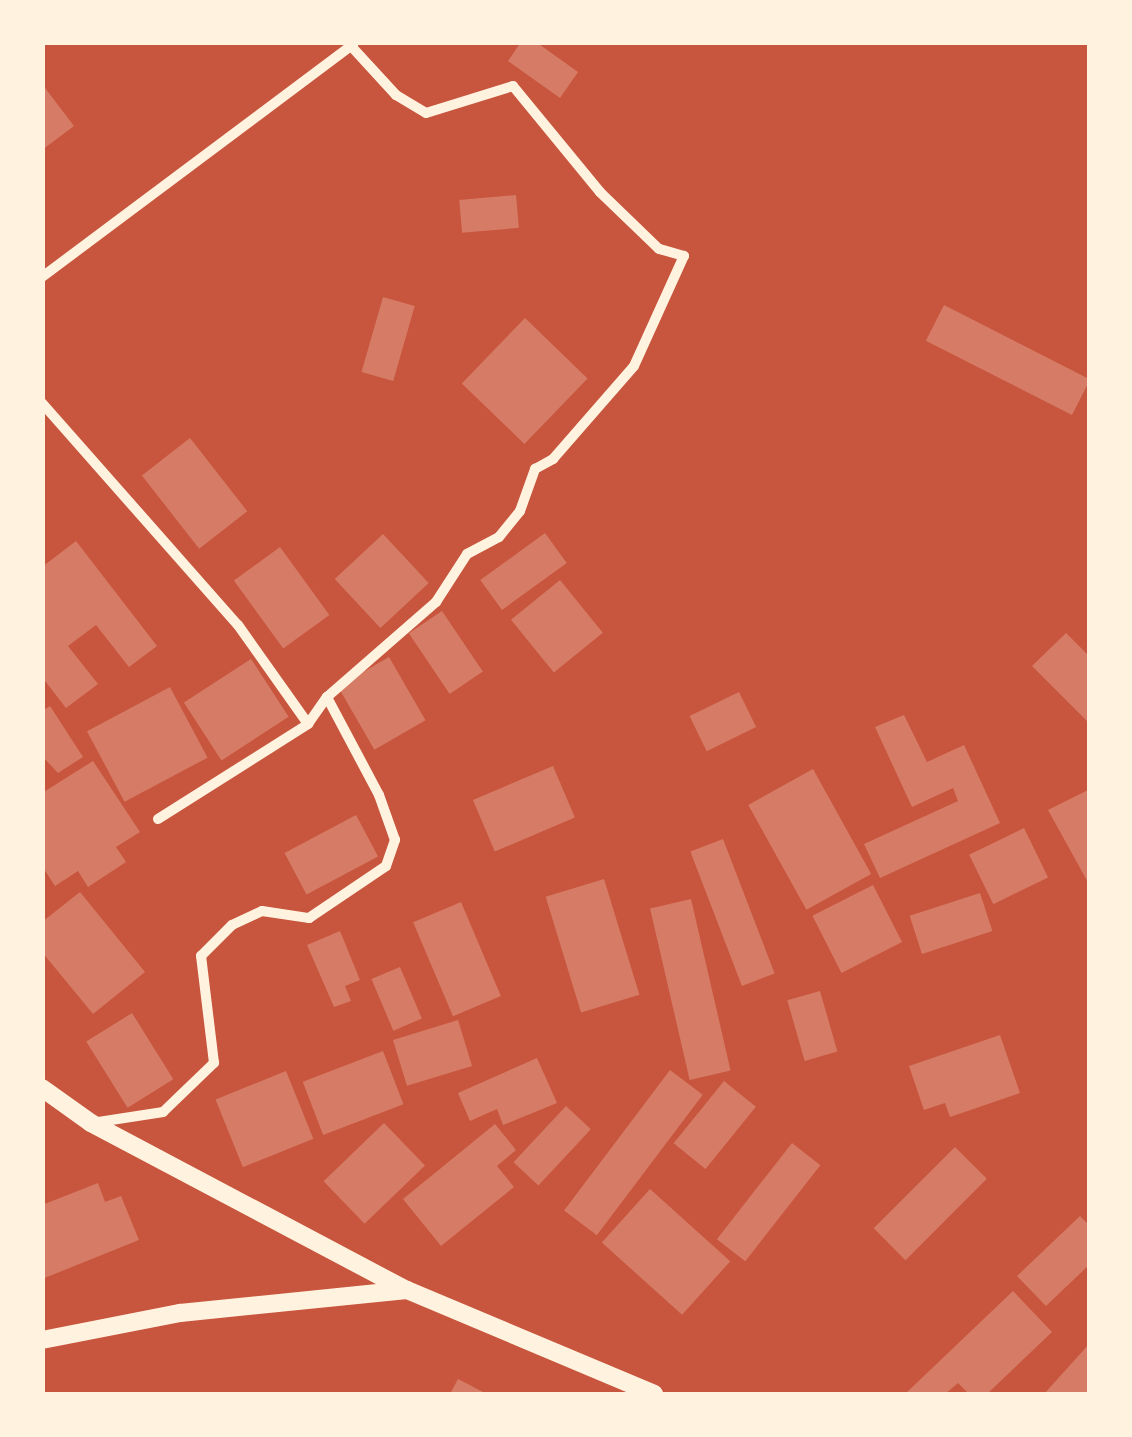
<!DOCTYPE html>
<style>
body{margin:0}
#map{position:relative;width:1132px;height:1437px;overflow:hidden;background:#c8553d;font-family:Signika,sans-serif}
div>[style]{position:absolute}
[style*='--x']{left:calc(var(--x)*1px);top:calc(var(--y)*1px);width:calc(var(--w)*1px);rotate:calc(var(--a)*1deg)}
.building>*{inset:0;background:#d67c66;transform-origin:0 0}
.minor>*{height:10px;margin:-5px;padding:0 5px;transform-origin:5px;border-radius:5px;background:#fff3e0}
.tertiary>*{height:18px;margin:-9px;padding:0 9px;transform-origin:9px;border-radius:9px;background:#fff3e0}
span{translate:-50% -50%;white-space:nowrap;text-align:center;line-height:1.15;-webkit-text-stroke:8px #fff3e0;paint-order:stroke}
.frame{position:absolute;inset:0;border:45px solid #fff3e0;pointer-events:none}
</style>
<div id="map">
<div class="building">
<i style="clip-path:polygon(521px 42px,536px 42px,578px 72px,560px 98px,508px 61px)"></i>
<i style="clip-path:polygon(42px 84px,74px 126px,42px 150px)"></i>
<i style="left:516px;top:195px;width:33px;height:57px;rotate:85deg"></i>
<i style="left:383px;top:297px;width:33px;height:78px;rotate:16deg"></i>
<i style="left:944px;top:305px;width:164px;height:40px;rotate:27deg"></i>
<i style="left:525px;top:318px;width:87px;height:91px;rotate:44deg"></i>
<i style="left:190px;top:438px;width:93px;height:61px;rotate:52deg"></i>
<i style="left:545px;top:533px;width:37px;height:80px;rotate:54deg"></i>
<i style="left:383px;top:534px;width:67px;height:66px;rotate:47deg"></i>
<i style="clip-path:polygon(76px 541px,157px 646px,129px 667px,96px 625px,68px 646px,98px 684px,66px 708px,42px 677px,42px 567px)"></i>
<i style="left:280px;top:547px;width:84px;height:57px;rotate:54deg"></i>
<i style="left:560px;top:580px;width:68px;height:63px;rotate:51deg"></i>
<i style="left:442px;top:611px;width:73px;height:40px;rotate:56deg"></i>
<i style="clip-path:polygon(1066px 633px,1090px 657px,1090px 724px,1032px 666px)"></i>
<i style="left:389px;top:657px;width:73px;height:59px;rotate:60deg"></i>
<i style="left:251px;top:659px;width:69px;height:80px;rotate:57deg"></i>
<i style="left:170px;top:687px;width:80px;height:94px;rotate:62deg"></i>
<i style="left:739px;top:692px;width:39px;height:55px;rotate:64deg"></i>
<i style="clip-path:polygon(50px 706px,83px 757px,58px 773px,42px 756px,42px 711px)"></i>
<i style="clip-path:polygon(904px 715px,927px 762px,964px 745px,1000px 823px,880px 878px,864px 844px,958px 801px,953px 788px,912px 807px,875px 727px)"></i>
<i style="clip-path:polygon(93px 761px,140px 832px,116px 847px,126px 862px,88px 887px,78px 871px,55px 886px,42px 866px,42px 793px)"></i>
<i style="left:553px;top:766px;width:56px;height:87px;rotate:67deg"></i>
<i style="left:813px;top:769px;width:120px;height:74px;rotate:61deg"></i>
<i style="clip-path:polygon(1090px 789px,1090px 886px,1048px 810px)"></i>
<i style="left:356px;top:815px;width:47px;height:81px;rotate:62deg"></i>
<i style="left:1024px;top:828px;width:55px;height:61px;rotate:64deg"></i>
<i style="left:723px;top:839px;width:144px;height:35px;rotate:69deg"></i>
<i style="left:604px;top:879px;width:121px;height:61px;rotate:73deg"></i>
<i style="left:873px;top:885px;width:64px;height:68px;rotate:63deg"></i>
<i style="clip-path:polygon(80px 892px,145px 972px,93px 1014px,42px 952px,42px 922px)"></i>
<i style="left:980px;top:893px;width:40px;height:74px;rotate:72deg"></i>
<i style="left:691px;top:899px;width:176px;height:42px;rotate:77deg"></i>
<i style="left:461px;top:902px;width:102px;height:52px;rotate:67deg"></i>
<i style="clip-path:polygon(340px 931px,360px 980px,345px 986px,351px 1001px,334px 1007px,307px 945px)"></i>
<i style="left:400px;top:967px;width:56px;height:31px;rotate:67deg"></i>
<i style="left:820px;top:991px;width:63px;height:34px;rotate:74deg"></i>
<i style="left:132px;top:1013px;width:78px;height:54px;rotate:58deg"></i>
<i style="left:458px;top:1020px;width:48px;height:68px;rotate:73deg"></i>
<i style="clip-path:polygon(1000px 1035px,1020px 1093px,950px 1117px,945px 1103px,924px 1110px,909px 1066px)"></i>
<i style="left:383px;top:1051px;width:57px;height:86px;rotate:69deg"></i>
<i style="clip-path:polygon(537px 1058px,557px 1103px,503px 1125px,497px 1109px,470px 1121px,458px 1093px)"></i>
<i style="left:670px;top:1070px;width:41px;height:176px;rotate:37deg"></i>
<i style="left:286px;top:1071px;width:73px;height:76px;rotate:68deg"></i>
<i style="left:724px;top:1081px;width:41px;height:80px;rotate:39deg"></i>
<i style="left:566px;top:1106px;width:34px;height:77px;rotate:43deg"></i>
<i style="left:384px;top:1123px;width:59px;height:84px;rotate:46deg"></i>
<i style="clip-path:polygon(495px 1124px,516px 1150px,497px 1166px,514px 1187px,441px 1246px,403px 1199px)"></i>
<i style="left:792px;top:1143px;width:36px;height:122px;rotate:38deg"></i>
<i style="left:955px;top:1147px;width:45px;height:115px;rotate:45deg"></i>
<i style="clip-path:polygon(98px 1183px,105px 1202px,121px 1196px,139px 1240px,42px 1279px,42px 1205px)"></i>
<i style="left:650px;top:1189px;width:108px;height:72px;rotate:42deg"></i>
<i style="clip-path:polygon(1080px 1216px,1090px 1226px,1090px 1264px,1046px 1306px,1017px 1276px)"></i>
<i style="clip-path:polygon(1013px 1291px,1052px 1332px,987px 1394px,969px 1394px,958px 1383px,945px 1394px,905px 1394px)"></i>
<i style="clip-path:polygon(1090px 1343px,1090px 1394px,1044px 1394px)"></i>
<i style="clip-path:polygon(458px 1379px,487px 1394px,450px 1394px)"></i>
</div>
<div class="minor">
<i style="--x:42;--y:277;--w:389;--a:-36.8"></i>
<i style="--x:42;--y:403;--w:296;--a:48.6"></i>
<i style="--x:238;--y:625;--w:121;--a:54.7"></i>
<i style="--x:158;--y:819;--w:178;--a:-32.3"></i>
<i style="--x:308;--y:724;--w:33;--a:-55"></i>
<i style="--x:327;--y:697;--w:145;--a:-41.1"></i>
<i style="--x:436;--y:602;--w:57;--a:-57.1"></i>
<i style="--x:467;--y:554;--w:36;--a:-28"></i>
<i style="--x:499;--y:537;--w:33;--a:-51"></i>
<i style="--x:520;--y:511;--w:45;--a:-70.3"></i>
<i style="--x:535;--y:469;--w:21;--a:-29"></i>
<i style="--x:553;--y:459;--w:123;--a:-48.9"></i>
<i style="--x:634;--y:366;--w:121;--a:-65.6"></i>
<i style="--x:684;--y:256;--w:26;--a:-164"></i>
<i style="--x:659;--y:249;--w:82;--a:-136"></i>
<i style="--x:600;--y:192;--w:137;--a:-129.4"></i>
<i style="--x:513;--y:86;--w:91;--a:162.8"></i>
<i style="--x:426;--y:113;--w:35;--a:-149"></i>
<i style="--x:396;--y:95;--w:67;--a:-132.6"></i>
<i style="--x:92;--y:1123;--w:72;--a:-8.8"></i>
<i style="--x:163;--y:1112;--w:71;--a:-43.9"></i>
<i style="--x:214;--y:1063;--w:108;--a:-96.9"></i>
<i style="--x:201;--y:956;--w:44;--a:-45"></i>
<i style="--x:232;--y:925;--w:33;--a:-25"></i>
<i style="--x:262;--y:911;--w:48;--a:8.5"></i>
<i style="--x:309;--y:918;--w:93;--a:-34"></i>
<i style="--x:386;--y:866;--w:28;--a:-71"></i>
<i style="--x:395;--y:840;--w:48;--a:-109.6"></i>
<i style="--x:379;--y:795;--w:111;--a:-118"></i>
</div>
<div class="tertiary">
<i style="--x:42;--y:1088;--w:60;--a:35.5"></i>
<i style="--x:91;--y:1123;--w:357;--a:27.9"></i>
<i style="--x:407;--y:1290;--w:268;--a:22.8"></i>
<i style="--x:42;--y:1340;--w:141;--a:-11.1"></i>
<i style="--x:180;--y:1313;--w:228;--a:-5.8"></i>
</div>
<div class="frame"></div>
</div>
